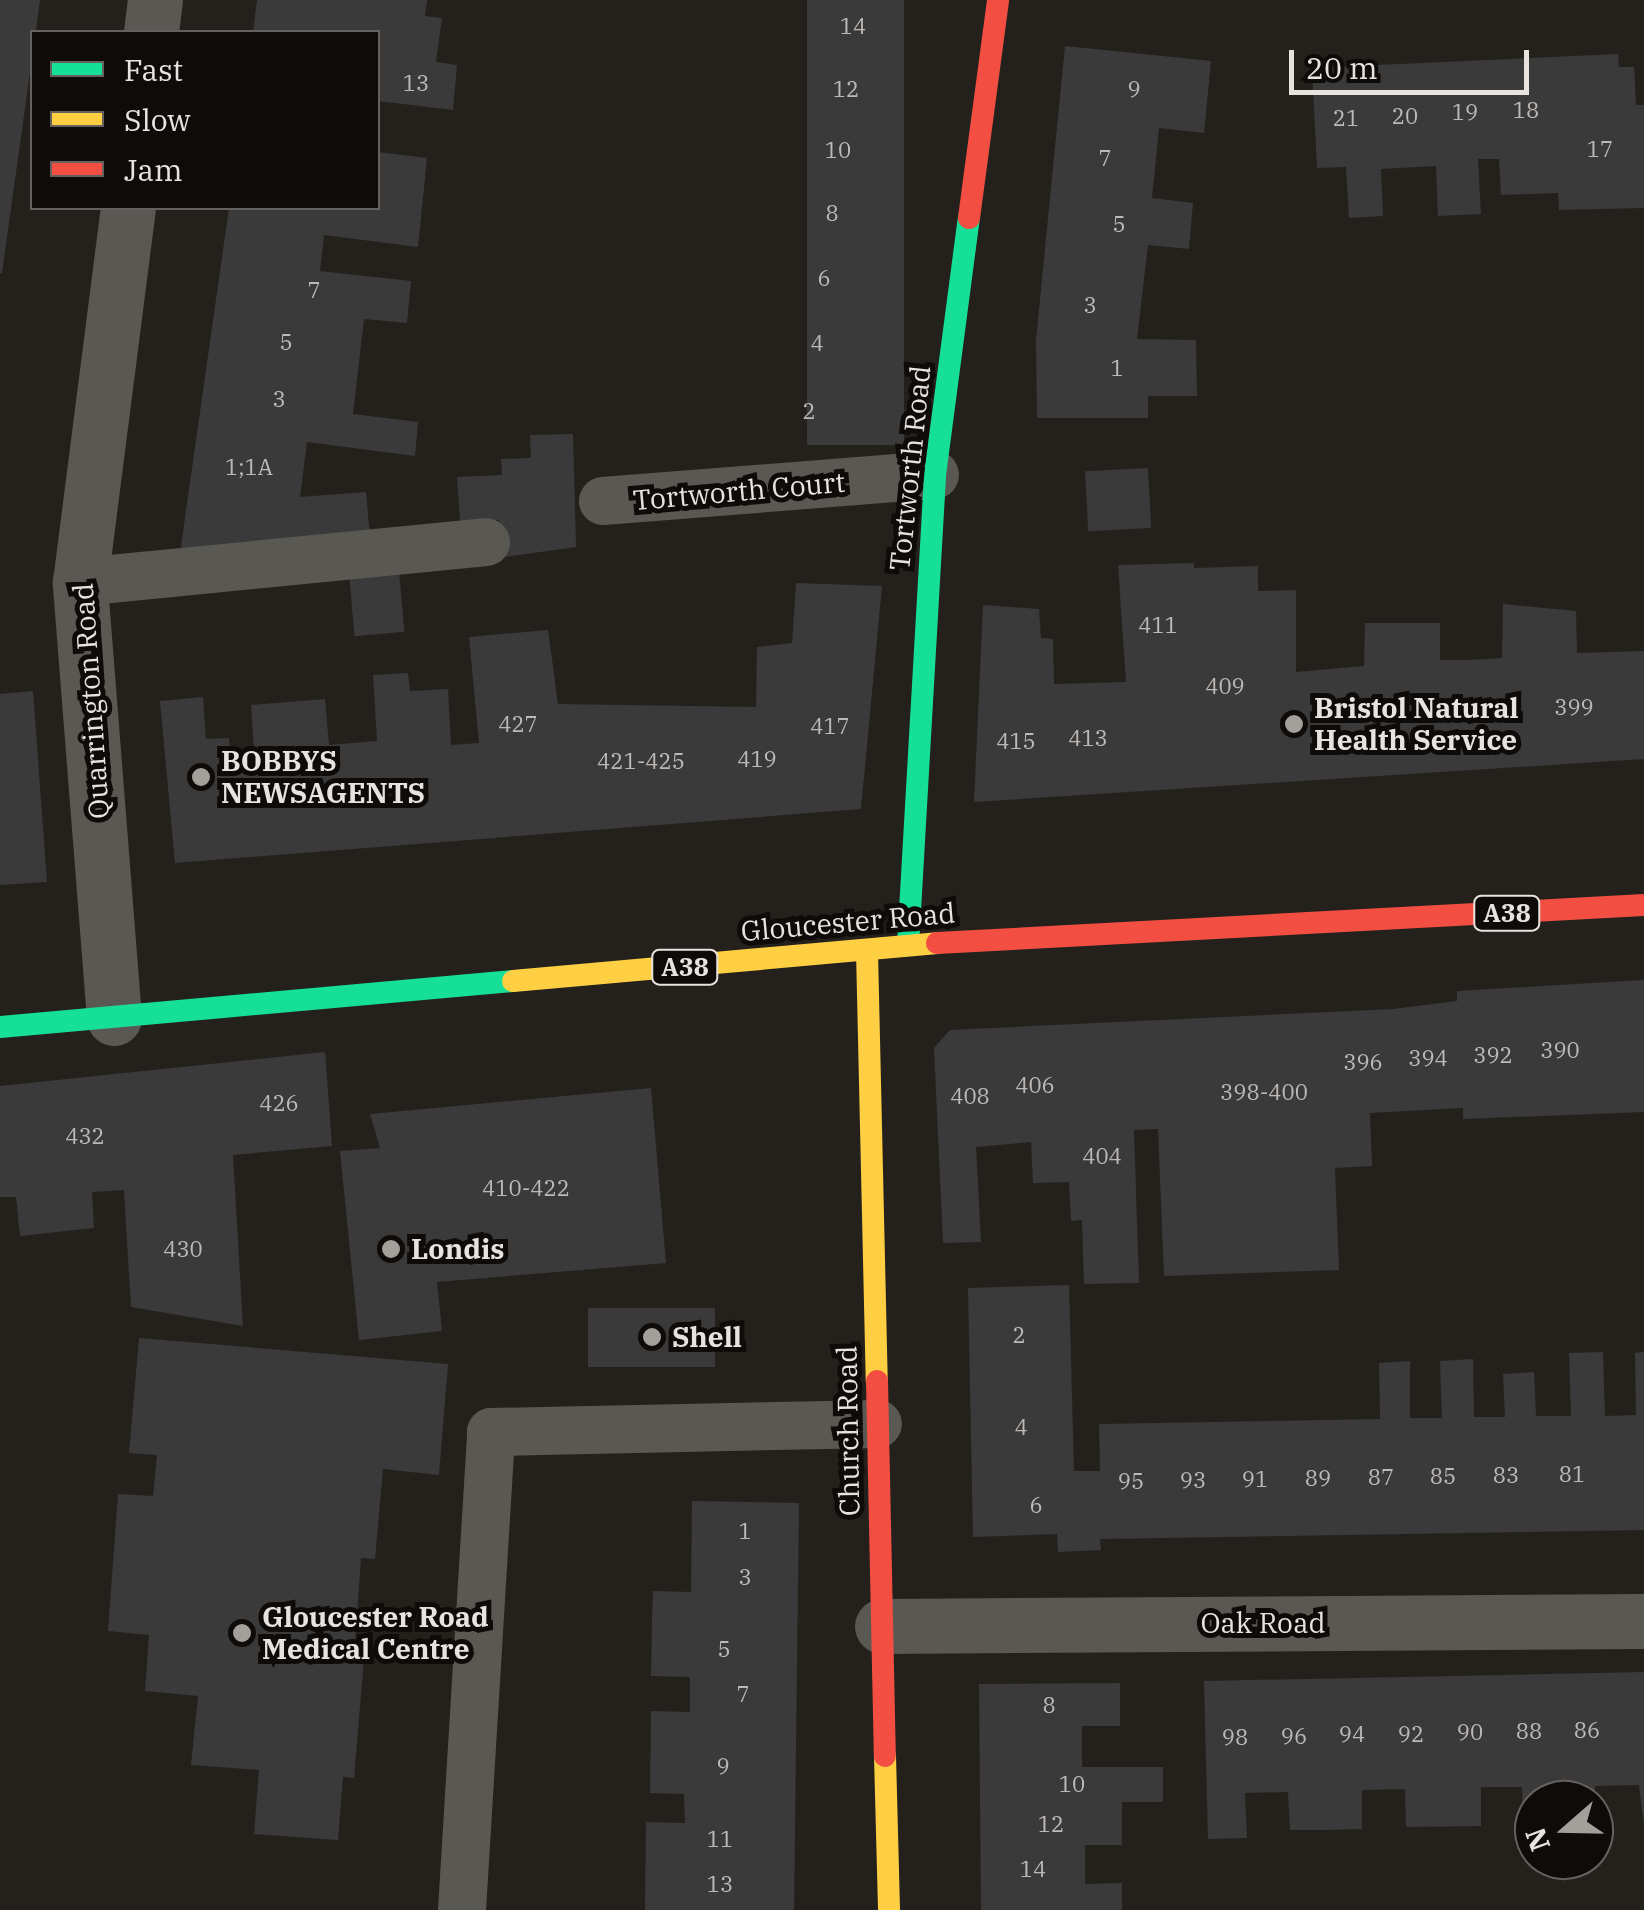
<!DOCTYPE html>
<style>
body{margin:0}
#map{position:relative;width:1644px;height:1910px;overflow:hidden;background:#24211d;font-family:"IBM Plex Serif",serif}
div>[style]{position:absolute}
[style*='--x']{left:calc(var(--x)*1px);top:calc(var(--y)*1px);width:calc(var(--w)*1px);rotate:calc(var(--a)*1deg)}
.building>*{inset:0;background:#3b3a3a;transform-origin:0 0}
.lane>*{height:48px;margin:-24px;padding:0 24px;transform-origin:24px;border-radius:24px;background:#5a5852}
.street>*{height:55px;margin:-27.5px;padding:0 27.5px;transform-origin:27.5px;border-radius:27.5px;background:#5a5852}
.fast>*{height:22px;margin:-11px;padding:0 11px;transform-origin:11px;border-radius:11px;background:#16e098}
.slow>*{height:22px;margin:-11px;padding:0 11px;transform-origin:11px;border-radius:11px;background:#ffcf43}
.jam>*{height:22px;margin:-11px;padding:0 11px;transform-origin:11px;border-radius:11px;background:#f24e42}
.dots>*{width:28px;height:28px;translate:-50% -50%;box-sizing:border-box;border:5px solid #0e0b08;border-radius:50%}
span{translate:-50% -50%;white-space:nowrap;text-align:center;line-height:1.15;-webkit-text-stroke:10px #0e0b08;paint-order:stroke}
.number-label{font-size:22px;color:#bdb9b6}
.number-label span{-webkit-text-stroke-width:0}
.shield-label span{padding:2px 8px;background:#0e0b08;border:2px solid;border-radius:8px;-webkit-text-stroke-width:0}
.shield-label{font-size:25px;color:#e8e3df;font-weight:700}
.street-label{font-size:28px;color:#e8e3df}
.poi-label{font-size:28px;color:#e8e3df;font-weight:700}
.left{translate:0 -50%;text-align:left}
.legend{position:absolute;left:30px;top:30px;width:350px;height:180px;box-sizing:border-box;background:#0e0b08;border:2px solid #65615e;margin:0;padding:12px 18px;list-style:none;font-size:30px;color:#e8e3df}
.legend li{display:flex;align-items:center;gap:20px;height:50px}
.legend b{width:50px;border:2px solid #65615e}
.north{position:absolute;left:1514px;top:1780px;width:100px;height:100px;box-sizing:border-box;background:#0e0b08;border:2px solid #65615e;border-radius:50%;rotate:250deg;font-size:28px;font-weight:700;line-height:40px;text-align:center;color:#e8e3df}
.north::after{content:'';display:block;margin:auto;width:35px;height:45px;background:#a39f9b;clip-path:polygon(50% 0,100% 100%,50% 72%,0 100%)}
.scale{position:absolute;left:1289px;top:50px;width:240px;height:45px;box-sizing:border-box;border:5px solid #e8e3df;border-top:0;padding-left:12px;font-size:30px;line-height:35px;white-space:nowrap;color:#e8e3df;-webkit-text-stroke:8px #0e0b08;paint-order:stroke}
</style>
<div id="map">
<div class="building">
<i style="clip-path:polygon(0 0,40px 0,2px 273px,0 273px)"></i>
<i style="clip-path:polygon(257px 0,427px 0,425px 16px,442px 18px,436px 62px,457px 65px,453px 110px,378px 101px,378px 32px,253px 32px)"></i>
<i style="left:807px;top:0;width:97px;height:445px"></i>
<i style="clip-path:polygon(1065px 46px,1211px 61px,1204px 133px,1159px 128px,1152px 198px,1193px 203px,1189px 249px,1148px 245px,1137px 339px,1196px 340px,1197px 396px,1148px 396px,1148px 418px,1037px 418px,1036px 340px)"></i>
<i style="clip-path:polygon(1618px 54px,1619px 67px,1634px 67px,1636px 105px,1644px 105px,1644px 208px,1559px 210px,1558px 193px,1501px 195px,1499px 159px,1478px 159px,1481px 214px,1438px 216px,1436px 166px,1381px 169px,1383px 216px,1349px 218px,1346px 167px,1317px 168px,1312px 68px)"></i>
<i style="clip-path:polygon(378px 152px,427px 158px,418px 247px,324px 235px,320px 271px,411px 281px,407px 323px,364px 319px,353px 414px,418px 422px,415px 456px,307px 442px,300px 497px,366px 492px,370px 538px,180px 553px,229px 208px,378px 208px)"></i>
<i style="clip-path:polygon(573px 434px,576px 547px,504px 557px,499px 520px,460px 522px,457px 477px,502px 475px,501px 459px,531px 458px,530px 435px)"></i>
<i style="left:1148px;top:468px;width:60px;height:63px;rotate:87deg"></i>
<i style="clip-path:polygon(1194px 563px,1194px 568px,1258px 566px,1258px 591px,1296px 590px,1296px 672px,1364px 666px,1365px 623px,1440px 623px,1440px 660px,1468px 660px,1502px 658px,1503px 604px,1576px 611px,1577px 653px,1644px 651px,1644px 759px,974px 802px,983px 605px,1039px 609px,1041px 638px,1053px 639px,1054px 684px,1126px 682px,1118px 565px)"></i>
<i style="left:399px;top:571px;width:61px;height:50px;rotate:85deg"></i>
<i style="clip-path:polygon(796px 583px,882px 586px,861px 809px,175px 863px,160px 701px,203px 697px,206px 739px,229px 738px,230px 752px,254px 750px,251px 705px,325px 699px,329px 745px,377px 741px,373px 675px,408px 673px,410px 691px,448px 689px,451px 745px,479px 743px,469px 637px,548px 630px,558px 704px,756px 707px,757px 647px,792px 643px)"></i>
<i style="clip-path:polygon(33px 691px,47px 882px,0 885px,0 694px)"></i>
<i style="clip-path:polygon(1644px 980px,1644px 1112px,1463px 1119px,1463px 1108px,1370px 1113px,1372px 1166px,1335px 1168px,1339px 1270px,1164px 1276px,1158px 1129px,1134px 1130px,1139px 1283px,1084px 1284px,1082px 1220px,1071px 1221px,1069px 1182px,1033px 1183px,1031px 1142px,976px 1147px,981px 1242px,943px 1243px,934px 1048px,950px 1030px,1393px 1009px,1457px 1001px,1457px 991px)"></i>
<i style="clip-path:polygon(325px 1052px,332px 1146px,233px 1155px,243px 1326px,131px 1307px,124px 1190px,92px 1192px,94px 1228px,20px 1236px,16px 1197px,0 1197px,0 1086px)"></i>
<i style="clip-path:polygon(651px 1088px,666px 1263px,437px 1282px,442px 1331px,359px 1340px,340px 1151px,380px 1148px,370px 1114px)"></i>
<i style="clip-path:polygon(1069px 1285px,1074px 1471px,1100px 1471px,1099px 1424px,1380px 1419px,1379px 1363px,1410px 1361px,1410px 1418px,1442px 1418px,1440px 1361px,1473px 1359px,1474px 1417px,1505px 1417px,1503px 1374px,1534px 1372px,1536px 1416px,1571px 1416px,1569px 1353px,1603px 1352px,1605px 1416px,1636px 1415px,1635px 1353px,1644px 1352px,1644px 1530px,1100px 1539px,1101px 1550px,1058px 1552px,1057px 1534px,973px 1537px,968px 1288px)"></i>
<i style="left:588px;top:1308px;width:127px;height:59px"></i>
<i style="clip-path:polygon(139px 1338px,448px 1364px,439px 1475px,383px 1469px,375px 1559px,361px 1558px,354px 1657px,364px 1658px,354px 1778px,343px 1777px,338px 1840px,254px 1834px,259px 1770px,191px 1765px,198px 1696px,145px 1691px,149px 1635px,108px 1631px,118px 1494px,153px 1496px,157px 1455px,129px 1453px)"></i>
<i style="clip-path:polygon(692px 1501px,799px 1503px,794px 1910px,645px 1910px,646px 1822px,685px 1823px,684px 1794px,650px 1793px,651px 1711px,690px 1712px,690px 1677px,651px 1676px,652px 1620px,653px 1591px,691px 1592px)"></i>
<i style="clip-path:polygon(1644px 1672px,1644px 1825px,1639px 1785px,1595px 1786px,1595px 1800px,1534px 1800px,1534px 1824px,1523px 1824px,1522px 1787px,1481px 1787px,1481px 1826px,1406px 1827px,1405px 1789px,1362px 1790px,1362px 1829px,1325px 1830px,1290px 1830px,1288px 1792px,1245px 1793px,1247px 1838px,1208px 1839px,1204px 1681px)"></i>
<i style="clip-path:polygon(1120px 1683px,1120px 1726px,1082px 1726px,1082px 1767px,1163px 1767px,1163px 1802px,1122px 1802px,1122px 1845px,1085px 1845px,1085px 1884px,1122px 1883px,1122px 1910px,981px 1910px,979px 1684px)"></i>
</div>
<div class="lane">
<i style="--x:603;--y:501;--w:333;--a:-4.5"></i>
<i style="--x:80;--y:582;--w:408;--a:-5.6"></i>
<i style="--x:462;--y:1910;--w:479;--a:-86.5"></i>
<i style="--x:491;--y:1432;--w:387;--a:-1.2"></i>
</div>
<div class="street">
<i style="--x:151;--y:32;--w:32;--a:-83"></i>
<i style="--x:114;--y:1018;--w:437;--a:-94.5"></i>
<i style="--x:80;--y:582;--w:377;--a:-82.7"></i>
<i style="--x:882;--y:1626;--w:762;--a:-0.38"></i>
</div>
<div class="fast">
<i style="--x:908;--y:945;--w:471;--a:-86.7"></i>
<i style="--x:935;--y:475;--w:259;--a:-82.5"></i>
<i style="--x:0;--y:1027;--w:515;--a:-5.12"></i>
</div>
<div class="slow">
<i style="--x:867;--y:951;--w:430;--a:88.7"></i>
<i style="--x:513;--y:981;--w:426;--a:-5.1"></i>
<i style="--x:885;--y:1756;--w:154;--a:88.5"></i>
</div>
<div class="jam">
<i style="--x:969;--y:218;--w:220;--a:-82.4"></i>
<i style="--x:937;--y:943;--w:708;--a:-3.08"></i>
<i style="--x:877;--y:1381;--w:375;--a:88.8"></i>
</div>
<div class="dots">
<i style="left:1294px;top:724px;background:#a39f9b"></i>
<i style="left:201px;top:777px;background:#a39f9b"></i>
<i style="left:391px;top:1249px;background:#a39f9b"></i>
<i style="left:652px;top:1337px;background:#a39f9b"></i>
<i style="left:242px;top:1633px;background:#a39f9b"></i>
</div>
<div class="number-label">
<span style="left:853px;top:26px">14</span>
<span style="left:416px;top:83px">13</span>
<span style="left:846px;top:89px">12</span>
<span style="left:1134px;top:89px">9</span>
<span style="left:1526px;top:110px">18</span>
<span style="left:1465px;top:112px">19</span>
<span style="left:1405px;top:116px">20</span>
<span style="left:1346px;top:118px">21</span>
<span style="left:1600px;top:149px">17</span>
<span style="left:838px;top:150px">10</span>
<span style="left:1105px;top:158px">7</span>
<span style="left:832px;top:213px">8</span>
<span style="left:1119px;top:224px">5</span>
<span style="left:824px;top:278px">6</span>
<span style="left:314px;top:290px">7</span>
<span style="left:1090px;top:305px">3</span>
<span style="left:286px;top:342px">5</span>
<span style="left:817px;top:343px">4</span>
<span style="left:1117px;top:368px">1</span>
<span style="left:279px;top:399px">3</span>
<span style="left:809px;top:411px">2</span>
<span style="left:249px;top:467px">1;1A</span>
<span style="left:1158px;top:625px">411</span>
<span style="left:1225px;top:686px">409</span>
<span style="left:1574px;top:707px">399</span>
<span style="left:518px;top:724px">427</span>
<span style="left:830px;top:726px">417</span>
<span style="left:1088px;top:738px">413</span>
<span style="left:1016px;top:741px">415</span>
<span style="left:757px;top:759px">419</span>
<span style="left:641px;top:761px">421-425</span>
<span style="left:1560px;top:1050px">390</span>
<span style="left:1493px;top:1055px">392</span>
<span style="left:1428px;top:1058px">394</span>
<span style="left:1363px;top:1062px">396</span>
<span style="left:1035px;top:1085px">406</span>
<span style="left:1264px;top:1092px">398-400</span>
<span style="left:970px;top:1096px">408</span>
<span style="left:279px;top:1103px">426</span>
<span style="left:85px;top:1136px">432</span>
<span style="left:1102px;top:1156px">404</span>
<span style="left:526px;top:1188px">410-422</span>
<span style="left:183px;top:1249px">430</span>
<span style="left:1019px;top:1335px">2</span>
<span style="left:1021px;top:1427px">4</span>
<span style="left:1572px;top:1474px">81</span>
<span style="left:1506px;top:1475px">83</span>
<span style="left:1443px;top:1476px">85</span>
<span style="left:1381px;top:1477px">87</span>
<span style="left:1318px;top:1478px">89</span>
<span style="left:1255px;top:1479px">91</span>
<span style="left:1193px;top:1480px">93</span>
<span style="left:1131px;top:1481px">95</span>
<span style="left:1036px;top:1505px">6</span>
<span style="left:745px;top:1531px">1</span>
<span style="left:745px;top:1577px">3</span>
<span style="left:724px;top:1649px">5</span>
<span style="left:743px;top:1694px">7</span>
<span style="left:1049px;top:1705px">8</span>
<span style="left:1587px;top:1730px">86</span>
<span style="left:1529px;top:1731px">88</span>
<span style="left:1470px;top:1732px">90</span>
<span style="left:1352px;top:1734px">94</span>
<span style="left:1411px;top:1734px">92</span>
<span style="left:1294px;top:1736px">96</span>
<span style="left:1235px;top:1737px">98</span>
<span style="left:723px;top:1766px">9</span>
<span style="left:1072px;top:1784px">10</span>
<span style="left:1051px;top:1824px">12</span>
<span style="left:720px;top:1839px">11</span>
<span style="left:1033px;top:1869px">14</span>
<span style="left:720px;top:1884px">13</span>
</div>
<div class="shield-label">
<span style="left:1507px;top:913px">A38</span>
<span style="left:685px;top:967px">A38</span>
</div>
<div class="street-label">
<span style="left:910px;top:468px;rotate:-84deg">Tortworth Road</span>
<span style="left:739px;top:491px;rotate:-5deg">Tortworth Court</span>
<span style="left:91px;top:701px;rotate:-94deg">Quarrington Road</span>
<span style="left:848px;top:922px;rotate:-5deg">Gloucester Road</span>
<span style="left:848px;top:1431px;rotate:-91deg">Church Road</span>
<span style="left:1263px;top:1623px">Oak Road</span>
</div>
<div class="poi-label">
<span class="left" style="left:1314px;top:724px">Bristol Natural<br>Health Service</span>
<span class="left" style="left:221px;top:777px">BOBBYS<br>NEWSAGENTS</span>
<span class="left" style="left:411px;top:1249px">Londis</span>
<span class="left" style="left:672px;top:1337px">Shell</span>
<span class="left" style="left:262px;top:1633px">Gloucester Road<br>Medical Centre</span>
</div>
<ul class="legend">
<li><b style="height:12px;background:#16e098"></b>Fast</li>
<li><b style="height:12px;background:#ffcf43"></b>Slow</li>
<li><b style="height:12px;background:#f24e42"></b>Jam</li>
</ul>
<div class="north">N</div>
<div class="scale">20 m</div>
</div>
